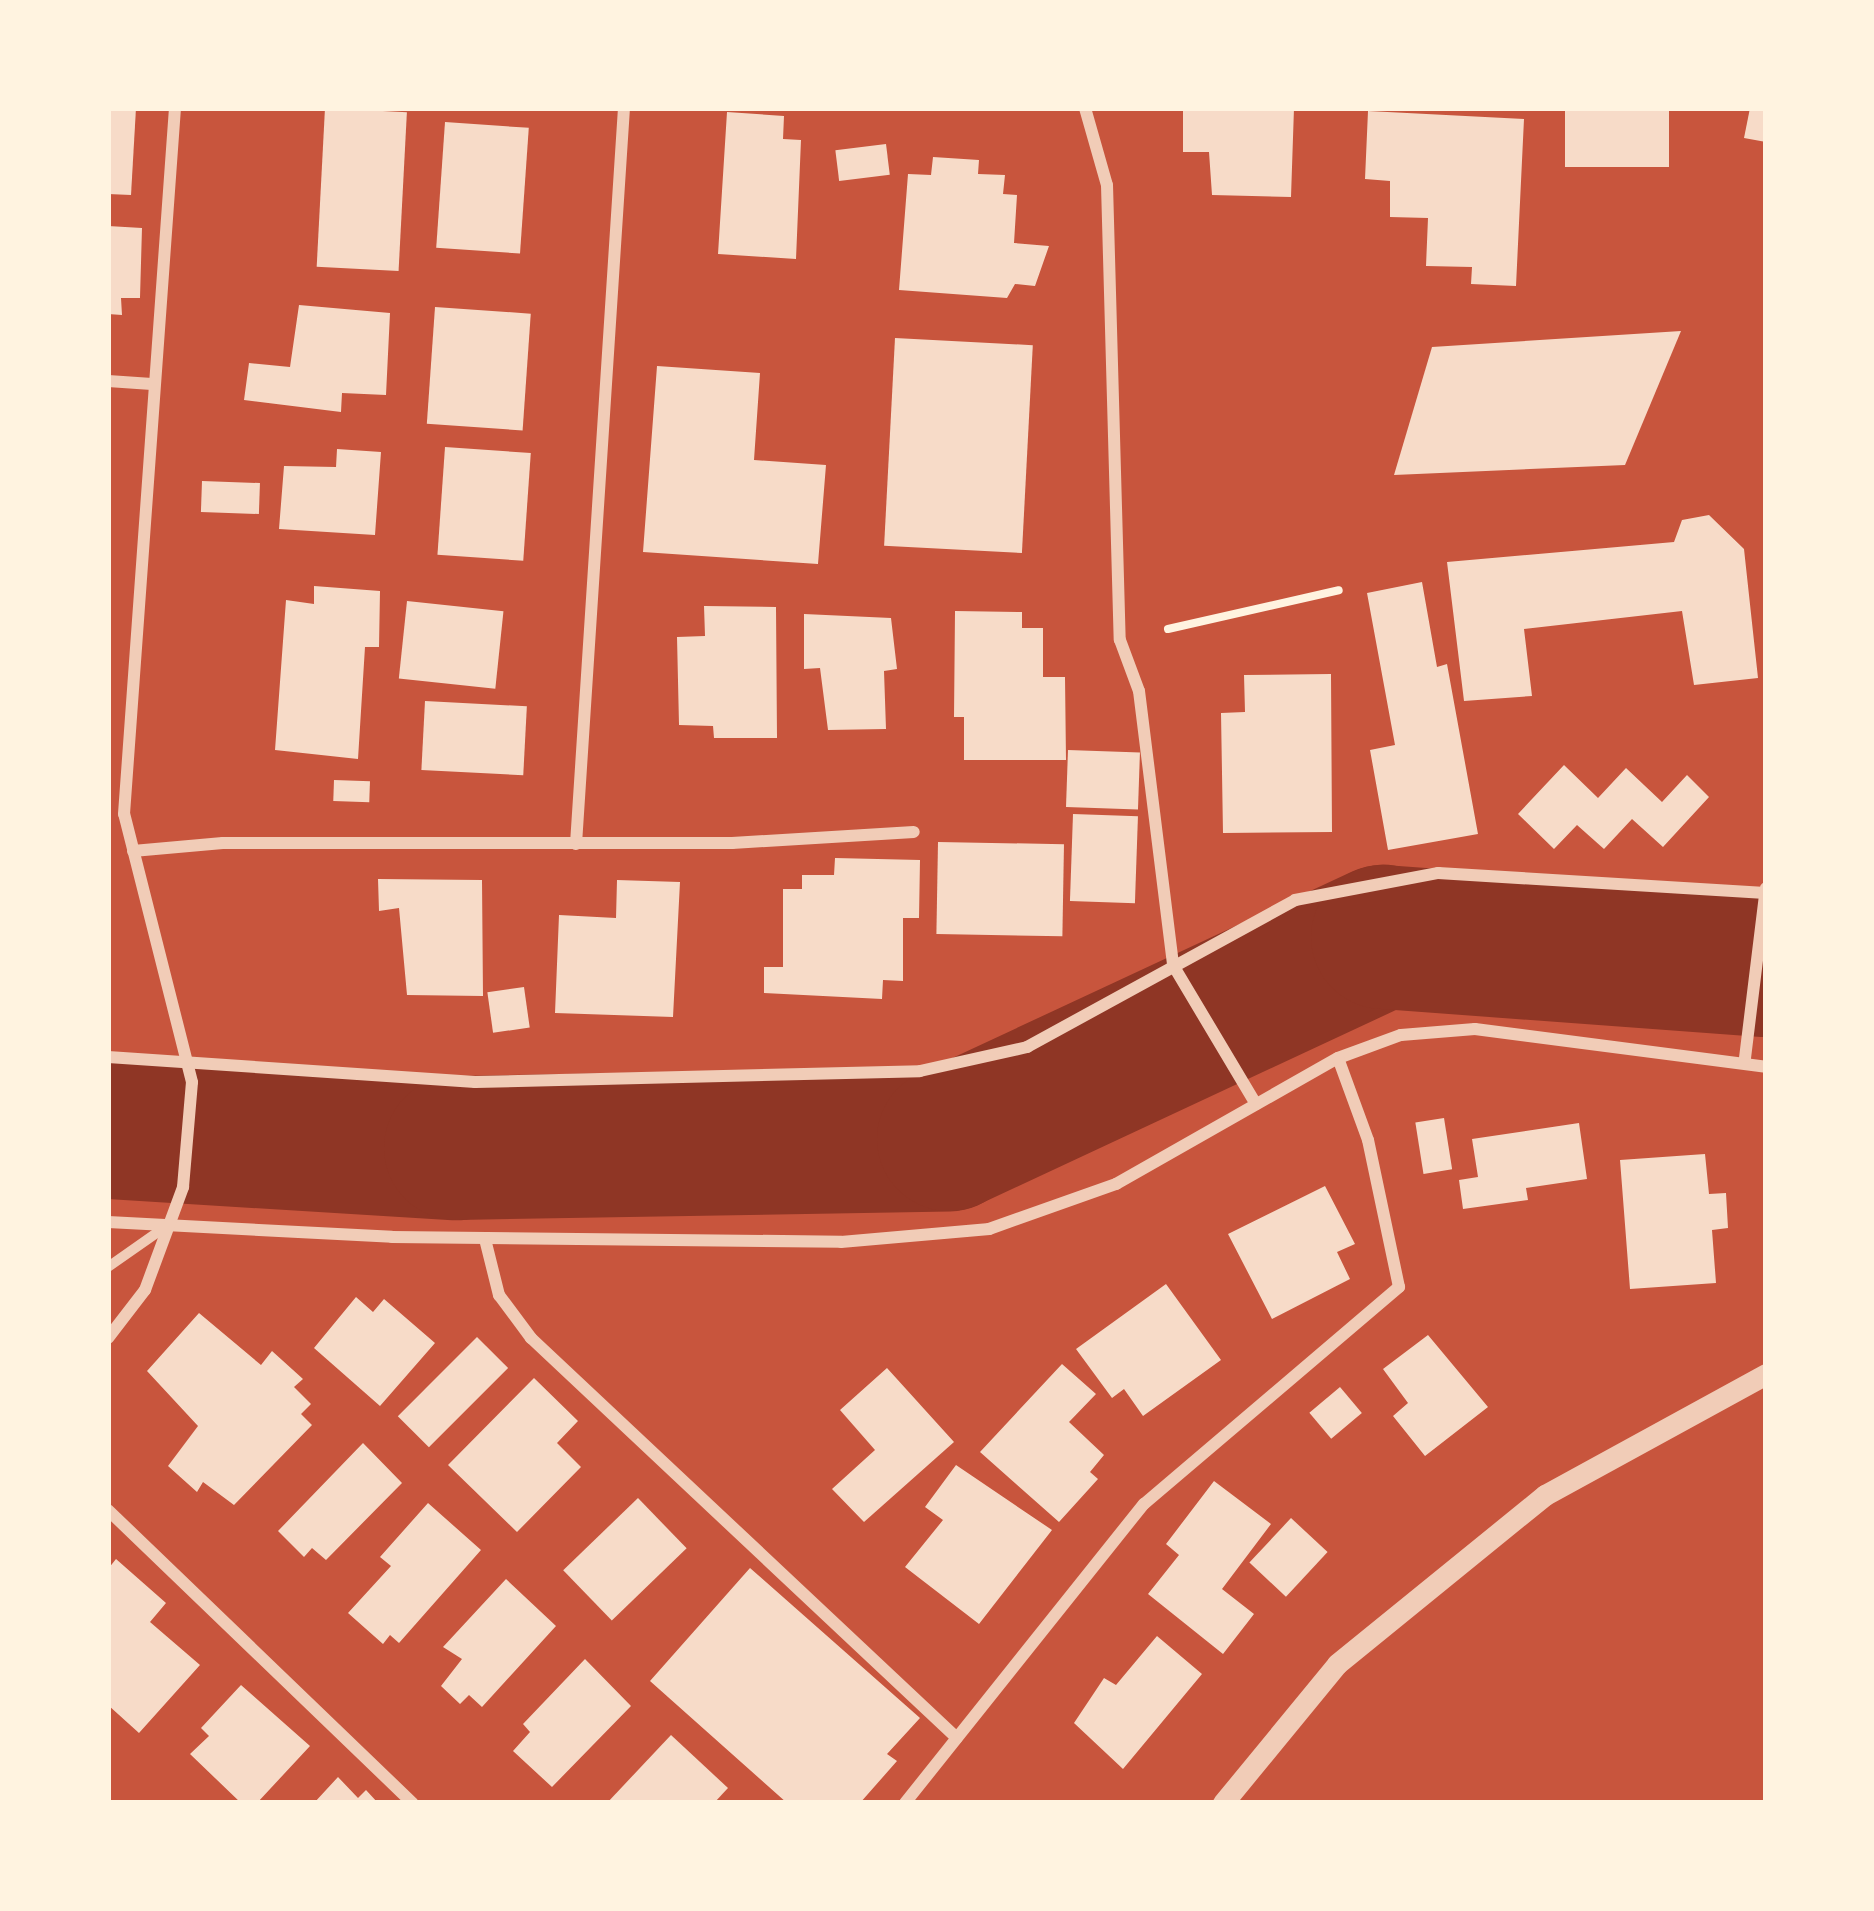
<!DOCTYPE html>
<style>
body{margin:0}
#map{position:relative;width:1874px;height:1911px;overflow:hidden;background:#c8553d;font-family:"Fira Sans Condensed",sans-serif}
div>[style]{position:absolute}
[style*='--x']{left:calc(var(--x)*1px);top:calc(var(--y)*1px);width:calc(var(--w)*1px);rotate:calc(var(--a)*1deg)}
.river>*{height:144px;margin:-72px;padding:0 72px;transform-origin:72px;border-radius:72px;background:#8f3625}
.building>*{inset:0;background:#f7dbc8;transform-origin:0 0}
.path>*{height:8px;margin:-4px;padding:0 4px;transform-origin:4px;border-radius:4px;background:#fff3e0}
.pedestrian>*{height:10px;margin:-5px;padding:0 5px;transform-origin:5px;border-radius:5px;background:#f1ccb7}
.minor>*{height:12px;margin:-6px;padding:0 6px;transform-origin:6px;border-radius:6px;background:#f1ccb7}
.tertiary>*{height:21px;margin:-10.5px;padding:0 10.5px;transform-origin:10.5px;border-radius:10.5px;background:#f1ccb7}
span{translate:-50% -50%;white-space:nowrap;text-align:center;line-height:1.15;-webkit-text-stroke:9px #fff3e0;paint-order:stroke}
.frame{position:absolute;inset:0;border:111px solid #fff3e0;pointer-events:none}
</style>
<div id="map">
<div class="river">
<i style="--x:108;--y:1127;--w:349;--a:3.5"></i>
<i style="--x:456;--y:1148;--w:493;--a:-1"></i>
<i style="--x:949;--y:1139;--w:479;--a:-25"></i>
<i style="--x:1383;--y:937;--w:384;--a:4.2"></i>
</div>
<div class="building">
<i style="clip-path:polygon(108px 108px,136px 108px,131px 195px,108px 194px)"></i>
<i style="left:325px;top:108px;width:82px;height:159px;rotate:3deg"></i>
<i style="clip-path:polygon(1183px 108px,1294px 108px,1291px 197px,1212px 195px,1209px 152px,1183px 152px)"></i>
<i style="left:1565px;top:108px;width:104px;height:59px"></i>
<i style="clip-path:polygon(1750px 108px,1766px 108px,1766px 142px,1744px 138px)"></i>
<i style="clip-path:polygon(1368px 111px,1524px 119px,1516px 286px,1471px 284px,1472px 267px,1426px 266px,1428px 218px,1390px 217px,1390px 181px,1365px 179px)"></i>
<i style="clip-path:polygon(727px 112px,784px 116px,783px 139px,801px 140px,796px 259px,718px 254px)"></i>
<i style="left:445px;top:122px;width:84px;height:126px;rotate:4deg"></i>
<i style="left:886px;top:144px;width:31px;height:51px;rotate:83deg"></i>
<i style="clip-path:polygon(933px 157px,979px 160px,978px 174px,1005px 175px,1003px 194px,1017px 195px,1014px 243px,1049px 246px,1035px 286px,1015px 284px,1007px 298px,899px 290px,908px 174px,931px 175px)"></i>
<i style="clip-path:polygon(108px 226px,142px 228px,140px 298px,121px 298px,122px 315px,108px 314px)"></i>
<i style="clip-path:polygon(299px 305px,390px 313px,386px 395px,342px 393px,341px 412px,244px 400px,249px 363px,290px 367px)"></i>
<i style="left:435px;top:307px;width:96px;height:117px;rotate:4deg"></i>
<i style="clip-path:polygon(1681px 331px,1625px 465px,1394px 475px,1432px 347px)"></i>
<i style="left:895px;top:338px;width:138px;height:208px;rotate:3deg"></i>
<i style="clip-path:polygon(657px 366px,760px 373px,754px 460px,826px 465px,818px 564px,643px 552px)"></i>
<i style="left:445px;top:447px;width:86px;height:108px;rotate:4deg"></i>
<i style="clip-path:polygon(337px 449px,381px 452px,375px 535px,279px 529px,284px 466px,336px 467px)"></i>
<i style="left:202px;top:481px;width:58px;height:31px;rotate:2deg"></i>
<i style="clip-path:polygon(1709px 515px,1744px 549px,1758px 678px,1694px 685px,1682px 611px,1524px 629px,1532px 696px,1464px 701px,1447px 562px,1674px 542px,1682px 520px)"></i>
<i style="clip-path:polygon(1422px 582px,1437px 667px,1447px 664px,1478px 834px,1388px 850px,1370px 750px,1395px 745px,1367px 593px)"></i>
<i style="clip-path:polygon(314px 586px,380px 591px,379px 647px,365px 647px,358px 759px,275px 750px,286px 600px,314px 604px)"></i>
<i style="left:407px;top:601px;width:97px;height:78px;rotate:6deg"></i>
<i style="clip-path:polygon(704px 606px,776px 607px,777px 738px,714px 738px,713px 726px,679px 725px,677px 637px,705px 636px)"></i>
<i style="clip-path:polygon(955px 611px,1022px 612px,1022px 628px,1043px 628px,1043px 677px,1065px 677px,1066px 760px,964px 760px,964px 717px,954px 717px)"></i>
<i style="clip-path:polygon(804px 614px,891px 618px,897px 669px,884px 671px,886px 729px,828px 730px,820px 668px,804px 669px)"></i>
<i style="clip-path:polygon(1331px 674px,1332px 832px,1223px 833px,1221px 713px,1245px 712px,1244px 675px)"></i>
<i style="left:425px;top:701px;width:102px;height:69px;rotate:3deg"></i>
<i style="left:1068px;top:750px;width:72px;height:57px;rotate:2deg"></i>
<i style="clip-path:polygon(1564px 765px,1598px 798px,1626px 768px,1662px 802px,1687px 775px,1709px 797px,1663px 847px,1632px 819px,1604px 849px,1577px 825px,1554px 849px,1518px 814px)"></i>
<i style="left:334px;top:780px;width:36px;height:21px;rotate:2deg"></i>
<i style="left:1073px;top:814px;width:65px;height:87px;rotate:2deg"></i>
<i style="left:938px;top:842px;width:126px;height:92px;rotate:1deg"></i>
<i style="clip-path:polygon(835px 858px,920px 860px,919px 918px,903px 918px,903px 981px,883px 980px,882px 999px,764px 993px,764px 967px,783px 967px,783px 889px,802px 889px,802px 875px,834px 875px)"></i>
<i style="clip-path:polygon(378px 879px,482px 880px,483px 996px,407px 995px,399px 908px,379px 911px)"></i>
<i style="clip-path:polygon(617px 880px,680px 882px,673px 1017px,555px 1013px,559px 915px,616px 918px)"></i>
<i style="left:524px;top:987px;width:41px;height:37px;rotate:82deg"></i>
<i style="left:1444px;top:1118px;width:52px;height:29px;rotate:81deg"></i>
<i style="clip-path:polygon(1579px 1123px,1587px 1179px,1526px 1188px,1528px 1200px,1463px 1209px,1459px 1180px,1478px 1177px,1472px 1139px)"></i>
<i style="clip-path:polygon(1705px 1154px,1709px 1194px,1726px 1193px,1728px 1228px,1712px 1230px,1716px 1283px,1630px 1289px,1620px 1160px)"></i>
<i style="clip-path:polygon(1325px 1186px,1355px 1244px,1337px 1252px,1350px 1279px,1272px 1319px,1228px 1234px)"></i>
<i style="clip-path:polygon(1166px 1284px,1221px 1360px,1143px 1416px,1124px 1389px,1112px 1398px,1076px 1349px)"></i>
<i style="clip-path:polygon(356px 1297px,373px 1312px,384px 1299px,435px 1343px,380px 1406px,314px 1348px)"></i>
<i style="clip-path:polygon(199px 1313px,261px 1365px,272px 1351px,303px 1379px,294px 1387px,311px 1404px,301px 1414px,312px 1425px,234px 1505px,203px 1482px,197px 1492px,168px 1466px,198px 1426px,147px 1371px)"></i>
<i style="clip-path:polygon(1428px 1335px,1488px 1407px,1425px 1456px,1393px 1416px,1408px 1403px,1383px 1369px)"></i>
<i style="left:477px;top:1337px;width:44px;height:112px;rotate:45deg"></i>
<i style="clip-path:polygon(1062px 1364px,1096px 1394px,1069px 1422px,1104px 1455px,1090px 1472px,1098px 1479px,1059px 1522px,980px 1452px)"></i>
<i style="clip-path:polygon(887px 1368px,954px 1442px,864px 1522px,832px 1489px,875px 1450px,840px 1410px)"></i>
<i style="clip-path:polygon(534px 1378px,578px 1421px,557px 1443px,581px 1467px,517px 1532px,448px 1465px)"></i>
<i style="left:1340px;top:1387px;width:34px;height:40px;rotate:50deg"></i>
<i style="clip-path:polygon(363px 1443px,402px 1483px,326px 1560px,312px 1548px,304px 1557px,278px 1531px)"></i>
<i style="clip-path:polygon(956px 1465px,1052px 1530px,979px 1624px,905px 1567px,943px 1520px,925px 1507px)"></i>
<i style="clip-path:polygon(1214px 1481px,1271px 1524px,1222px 1589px,1254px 1614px,1223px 1654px,1148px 1594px,1179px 1555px,1166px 1544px)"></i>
<i style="left:638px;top:1498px;width:70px;height:104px;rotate:46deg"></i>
<i style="clip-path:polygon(428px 1503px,481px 1550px,399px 1643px,390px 1635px,383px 1644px,348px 1613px,391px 1566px,380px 1557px)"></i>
<i style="left:1291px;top:1518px;width:50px;height:61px;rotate:43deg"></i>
<i style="clip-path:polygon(116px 1559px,166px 1603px,150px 1622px,200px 1665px,139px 1733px,108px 1705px,108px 1569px)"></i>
<i style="clip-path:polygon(750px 1568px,920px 1718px,887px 1754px,897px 1761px,860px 1803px,787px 1803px,650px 1681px)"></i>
<i style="clip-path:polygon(506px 1579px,556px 1626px,482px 1707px,469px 1695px,460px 1704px,441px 1686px,462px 1659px,443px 1647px)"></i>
<i style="clip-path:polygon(1157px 1636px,1202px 1674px,1123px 1769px,1074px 1723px,1104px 1678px,1116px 1685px)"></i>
<i style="clip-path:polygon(585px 1659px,631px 1706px,552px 1787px,513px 1751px,530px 1732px,523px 1724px)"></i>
<i style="clip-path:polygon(241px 1685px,310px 1746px,257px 1803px,241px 1803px,190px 1754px,209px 1736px,201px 1728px)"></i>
<i style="clip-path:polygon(671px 1735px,728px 1788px,714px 1803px,607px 1803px)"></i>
<i style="clip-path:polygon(338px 1777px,358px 1798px,366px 1790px,378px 1803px,314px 1803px)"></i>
</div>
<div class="path">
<i style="--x:1168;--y:629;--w:175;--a:-12.8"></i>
</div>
<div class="pedestrian">
<i style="--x:108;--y:1267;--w:73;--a:-35"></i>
</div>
<div class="minor">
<i style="--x:1085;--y:108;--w:80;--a:74.1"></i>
<i style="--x:1107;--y:185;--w:455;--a:88.4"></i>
<i style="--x:1120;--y:640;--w:54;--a:69.6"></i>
<i style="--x:1139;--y:691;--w:276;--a:82.9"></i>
<i style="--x:1173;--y:965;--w:162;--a:59.2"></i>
<i style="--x:108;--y:381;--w:44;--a:3.9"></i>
<i style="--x:576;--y:844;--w:738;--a:-86.27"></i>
<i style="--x:133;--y:851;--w:90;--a:-5.1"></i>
<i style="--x:223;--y:843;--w:509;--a:0"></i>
<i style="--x:732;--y:843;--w:182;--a:-3.5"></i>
<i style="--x:108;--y:1057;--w:368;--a:3.9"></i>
<i style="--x:475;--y:1082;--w:445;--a:-1.4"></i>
<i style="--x:920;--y:1071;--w:110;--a:-12.6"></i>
<i style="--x:1027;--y:1047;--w:306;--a:-28.7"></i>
<i style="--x:1295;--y:900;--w:146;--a:-10.7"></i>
<i style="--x:1438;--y:873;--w:328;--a:3.5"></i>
<i style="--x:1745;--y:1058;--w:171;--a:-83"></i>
<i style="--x:108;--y:1222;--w:284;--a:3"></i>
<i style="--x:392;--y:1237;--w:449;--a:0.6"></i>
<i style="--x:841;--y:1242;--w:149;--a:-5"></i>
<i style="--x:989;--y:1229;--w:135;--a:-19.5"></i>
<i style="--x:1116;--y:1184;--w:255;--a:-29.6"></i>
<i style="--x:1338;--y:1058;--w:67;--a:-20.1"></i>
<i style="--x:1401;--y:1035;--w:74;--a:-4.6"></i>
<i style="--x:1475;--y:1029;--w:293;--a:7.4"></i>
<i style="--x:485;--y:1239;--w:58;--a:76"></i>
<i style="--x:499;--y:1295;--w:54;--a:53.3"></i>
<i style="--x:531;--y:1338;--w:584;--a:43.2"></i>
<i style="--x:108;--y:1338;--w:61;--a:-52.4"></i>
<i style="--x:145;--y:1290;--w:110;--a:-69.7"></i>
<i style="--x:183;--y:1187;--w:105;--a:-85.1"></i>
<i style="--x:192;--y:1082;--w:276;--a:-104.2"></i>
<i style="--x:124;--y:814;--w:708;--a:-85.87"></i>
<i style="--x:108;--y:1510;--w:423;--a:43.9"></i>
<i style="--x:905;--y:1803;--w:383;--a:-51.4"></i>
<i style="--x:1144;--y:1504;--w:335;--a:-40.4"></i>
<i style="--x:1399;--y:1287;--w:150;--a:-101.9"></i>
<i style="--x:1368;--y:1140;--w:87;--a:-110.1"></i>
</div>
<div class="tertiary">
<i style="--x:1223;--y:1803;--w:180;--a:-50.6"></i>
<i style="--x:1337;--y:1664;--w:268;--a:-39.1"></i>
<i style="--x:1545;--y:1495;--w:252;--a:-28.7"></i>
</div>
<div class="frame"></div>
</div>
